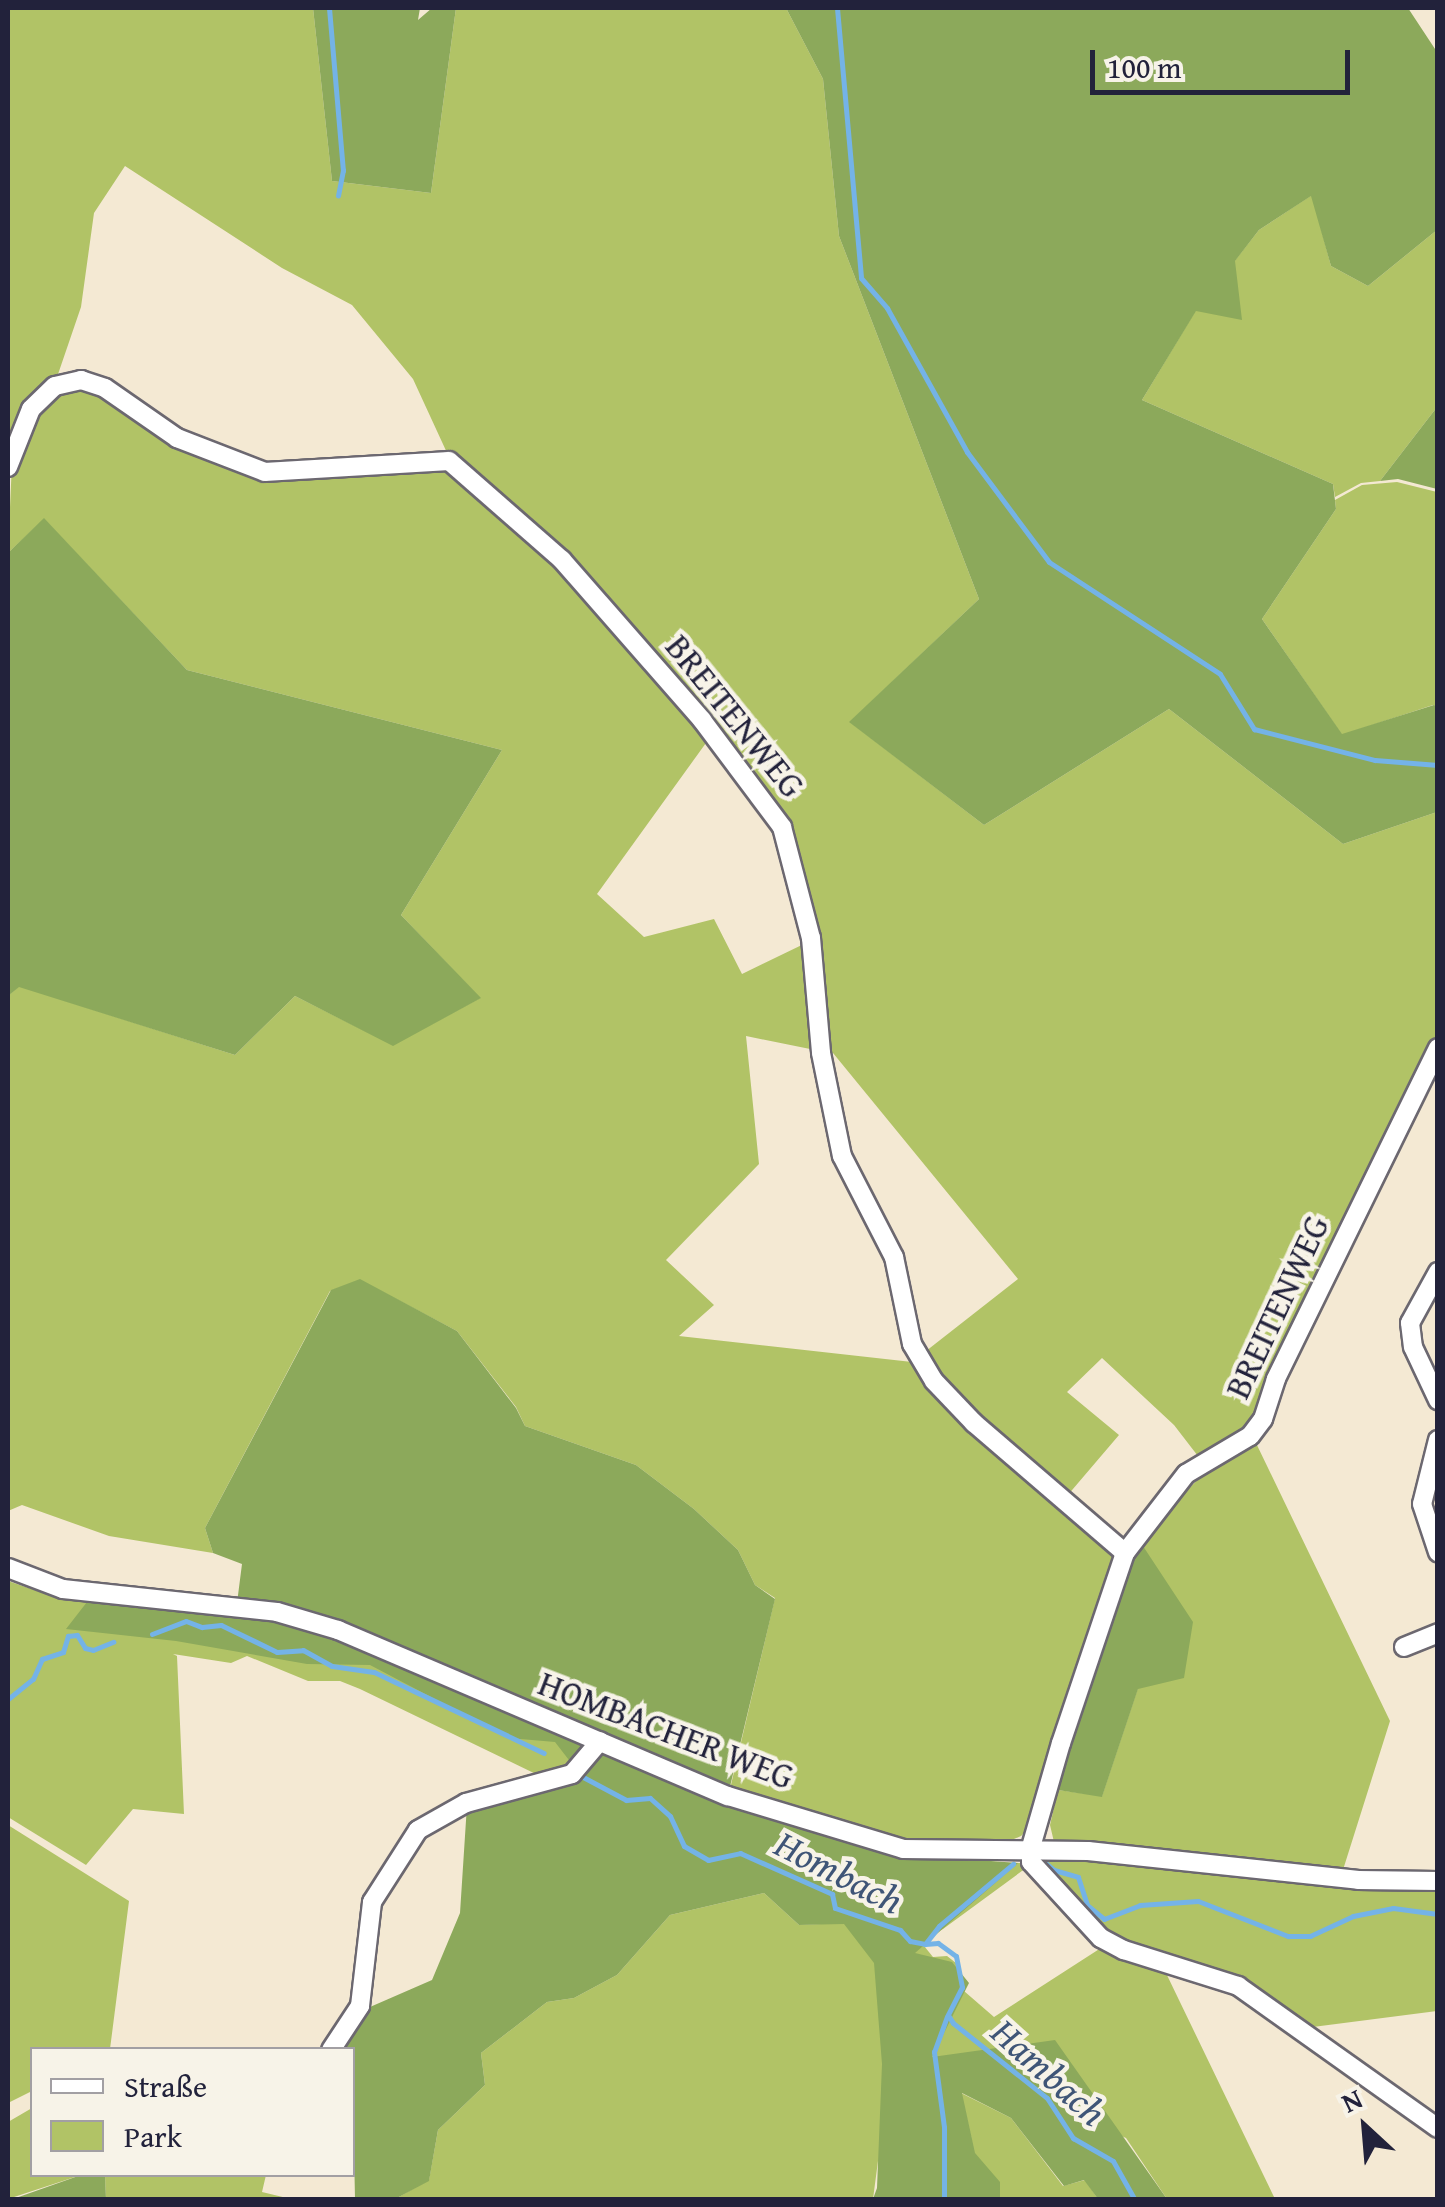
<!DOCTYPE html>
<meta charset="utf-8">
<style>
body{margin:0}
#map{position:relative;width:1445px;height:2207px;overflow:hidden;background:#f4e9d3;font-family:"Gentium Book Plus",serif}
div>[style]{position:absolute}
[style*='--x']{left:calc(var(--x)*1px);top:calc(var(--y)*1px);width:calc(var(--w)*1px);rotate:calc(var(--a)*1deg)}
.green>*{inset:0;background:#b1c366}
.forest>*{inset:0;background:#8ca95b}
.stream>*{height:5px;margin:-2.5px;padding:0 2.5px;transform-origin:2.5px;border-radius:2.5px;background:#74b3e7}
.roads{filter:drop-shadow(2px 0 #6c6870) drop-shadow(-2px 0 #6c6870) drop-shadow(0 2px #6c6870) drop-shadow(0 -2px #6c6870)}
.minor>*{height:18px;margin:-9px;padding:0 9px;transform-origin:9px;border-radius:9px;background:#fff}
span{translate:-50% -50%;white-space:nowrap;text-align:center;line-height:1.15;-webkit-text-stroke:9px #f7f3e8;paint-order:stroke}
.street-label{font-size:35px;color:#22223b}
.water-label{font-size:38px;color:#3f5577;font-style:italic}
.frame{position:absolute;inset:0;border:10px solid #22223b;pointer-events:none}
.legend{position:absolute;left:30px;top:2047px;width:325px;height:130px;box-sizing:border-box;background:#f7f3e8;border:2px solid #a29fa3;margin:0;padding:12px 18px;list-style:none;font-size:30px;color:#22223b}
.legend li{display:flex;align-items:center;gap:20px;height:50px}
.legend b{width:50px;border:2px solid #a29fa3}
.north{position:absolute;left:1315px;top:2077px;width:100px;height:100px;-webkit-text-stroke:8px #f7f3e8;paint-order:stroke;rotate:334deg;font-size:28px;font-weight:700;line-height:40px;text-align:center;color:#22223b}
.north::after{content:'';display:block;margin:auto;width:35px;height:45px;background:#22223b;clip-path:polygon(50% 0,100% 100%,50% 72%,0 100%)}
.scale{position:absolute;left:1090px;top:50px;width:260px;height:45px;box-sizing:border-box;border:5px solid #22223b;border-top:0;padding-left:12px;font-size:30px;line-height:35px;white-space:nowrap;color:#22223b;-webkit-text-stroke:8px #f7f3e8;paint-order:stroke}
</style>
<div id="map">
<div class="green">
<i style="clip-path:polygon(8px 8px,313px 8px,332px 181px,431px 193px,456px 8px,786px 8px,823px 79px,839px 236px,979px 599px,850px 722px,984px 825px,1169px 709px,1343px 844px,1437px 812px,1437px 1037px,1249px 1432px,1201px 1460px,1174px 1425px,1102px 1358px,1067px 1392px,1119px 1435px,1061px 1503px,1117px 1554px,1030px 1827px,1021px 1836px,1000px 1845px,904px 1842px,730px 1789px,775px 1598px,755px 1585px,738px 1550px,694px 1509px,636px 1465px,525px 1426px,516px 1407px,457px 1331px,360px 1280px,330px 1291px,205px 1528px,213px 1553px,109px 1536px,22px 1505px,8px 1511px,8px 996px,19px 986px,235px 1055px,295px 996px,393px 1045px,480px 998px,401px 915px,502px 750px,187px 670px,44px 519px,8px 553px,12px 462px,32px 410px,56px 388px,80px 383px,104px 389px,176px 440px,264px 474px,445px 462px,559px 563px,711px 736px,597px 894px,644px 937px,714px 919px,742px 974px,808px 942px,820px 1051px,746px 1036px,759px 1164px,666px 1260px,714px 1305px,679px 1336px,912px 1362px,1018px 1279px,833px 1053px,826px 1052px,814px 938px,786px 824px,705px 718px,564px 558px,448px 455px,413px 379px,352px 305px,282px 268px,125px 166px,94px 213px,81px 307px,55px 383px,28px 409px,8px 459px)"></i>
<i style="clip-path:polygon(1312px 195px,1331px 266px,1368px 286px,1437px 230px,1437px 407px,1380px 481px,1361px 483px,1335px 497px,1333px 484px,1142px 400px,1196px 310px,1259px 230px)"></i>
<i style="clip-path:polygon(1397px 482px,1437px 492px,1437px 707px,1433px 705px,1342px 735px,1262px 619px,1336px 509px,1335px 500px,1362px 485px)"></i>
<i style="clip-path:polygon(1255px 1441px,1390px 1721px,1342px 1873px,1054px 1842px,1050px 1825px,1058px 1790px,1102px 1796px,1138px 1688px,1139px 1540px,1206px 1471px)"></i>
<i style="clip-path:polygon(8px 1581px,64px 1600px,236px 1612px,872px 1851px,953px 1864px,1024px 1863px,1026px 1868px,943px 1929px,920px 1941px,933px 1957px,947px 1956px,956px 1963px,964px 1991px,994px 2017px,1104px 1946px,1165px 1971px,1275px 2199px,1167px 2199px,1126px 2138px,953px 2060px,975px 2153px,961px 2093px,1011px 2118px,1063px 2186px,1085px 2180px,1098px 2199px,904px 2199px,878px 2161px,873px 2199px,395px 2199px,429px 2180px,438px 2130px,485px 2085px,481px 2053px,547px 2002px,574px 1998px,617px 1975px,670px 1915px,764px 1893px,799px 1925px,844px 1923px,360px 1689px,340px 1681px,308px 1681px,247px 1656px,231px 1663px,173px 1654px,177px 1656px,184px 1814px,133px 1809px,86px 1865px,8px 1817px)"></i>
<i style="clip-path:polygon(8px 1825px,129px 1901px,110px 2049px,32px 2050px,32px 2091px,8px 2103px)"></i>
<i style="clip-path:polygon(1038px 1854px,1437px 1888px,1437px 2011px,1305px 2028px,1114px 1939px,1035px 1861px)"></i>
<i style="clip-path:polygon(32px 2108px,32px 2174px,81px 2175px,8px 2199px,8px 2122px)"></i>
<i style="clip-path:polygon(105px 2175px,266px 2175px,262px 2192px,291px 2199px,106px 2199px)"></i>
</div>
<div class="forest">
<i style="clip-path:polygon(313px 8px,420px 8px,418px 20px,432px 8px,456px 8px,431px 193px,332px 181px)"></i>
<i style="clip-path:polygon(786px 8px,1408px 8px,1437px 52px,1437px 230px,1368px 286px,1331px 266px,1311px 196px,1259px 230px,1235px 261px,1242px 320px,1196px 311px,1142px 400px,1333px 484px,1336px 509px,1262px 619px,1342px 734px,1434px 705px,1437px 707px,1437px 812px,1343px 844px,1169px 709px,984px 825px,849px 722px,979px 599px,839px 236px,823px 79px)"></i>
<i style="clip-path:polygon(1437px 407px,1437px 489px,1398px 479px,1380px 481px)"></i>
<i style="clip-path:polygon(44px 518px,187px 670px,502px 750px,401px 915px,481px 998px,393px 1046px,295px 996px,235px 1055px,19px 987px,8px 996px,8px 553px)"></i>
<i style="clip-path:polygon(360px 1279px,457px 1331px,516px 1408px,525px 1426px,636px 1465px,694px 1509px,738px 1550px,755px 1585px,775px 1599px,727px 1799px,896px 1854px,1018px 1863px,915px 1953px,952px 1962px,969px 1983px,932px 2057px,1055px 2040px,1167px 2199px,1098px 2199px,1084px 2180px,1064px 2186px,1011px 2118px,962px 2093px,975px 2153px,1000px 2182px,1000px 2199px,873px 2199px,877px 2188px,882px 2064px,874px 1963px,844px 1924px,799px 1925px,764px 1893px,670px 1915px,617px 1975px,574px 1998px,547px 2002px,481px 2053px,485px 2085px,438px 2130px,429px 2181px,395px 2199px,355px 2199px,352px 2050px,336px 2049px,370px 2007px,432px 1980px,460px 1913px,467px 1805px,586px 1764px,616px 1740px,237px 1603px,242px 1564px,213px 1553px,205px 1528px,331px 1290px)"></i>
<i style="clip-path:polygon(1139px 1540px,1193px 1622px,1184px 1678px,1138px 1689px,1102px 1797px,1058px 1790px,1128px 1552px)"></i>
<i style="clip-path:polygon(87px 1602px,273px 1618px,321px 1631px,590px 1740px,572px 1764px,555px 1742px,509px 1738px,370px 1665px,307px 1664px,176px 1641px,66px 1629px)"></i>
<i style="clip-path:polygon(81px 2175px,105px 2175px,106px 2199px,13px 2199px)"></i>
</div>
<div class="stream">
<i style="--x:329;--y:8;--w:163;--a:85.1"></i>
<i style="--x:343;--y:170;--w:26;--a:101"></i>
<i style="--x:837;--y:8;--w:271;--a:84.9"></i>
<i style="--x:861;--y:278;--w:40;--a:49"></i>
<i style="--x:887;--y:308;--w:165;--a:60.9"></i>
<i style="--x:967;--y:452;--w:137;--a:53.3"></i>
<i style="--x:1049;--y:562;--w:204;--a:33.2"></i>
<i style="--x:1220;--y:674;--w:65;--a:58.3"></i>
<i style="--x:1254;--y:729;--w:125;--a:14.4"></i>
<i style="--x:1375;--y:760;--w:63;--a:4.5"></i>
<i style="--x:152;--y:1634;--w:36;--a:-21"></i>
<i style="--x:186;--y:1621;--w:17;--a:21"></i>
<i style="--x:202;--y:1627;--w:19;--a:-6"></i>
<i style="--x:221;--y:1625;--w:62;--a:25.7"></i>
<i style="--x:277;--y:1652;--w:26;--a:-4"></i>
<i style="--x:303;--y:1650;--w:33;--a:29"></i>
<i style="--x:332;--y:1666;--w:42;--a:8.1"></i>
<i style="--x:374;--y:1672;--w:188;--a:25.5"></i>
<i style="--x:8;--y:1699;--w:32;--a:-39"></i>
<i style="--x:33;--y:1679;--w:22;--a:-66"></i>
<i style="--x:42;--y:1659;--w:22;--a:-18"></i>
<i style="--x:63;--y:1652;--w:17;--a:-73"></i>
<i style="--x:68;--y:1636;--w:9;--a:-6"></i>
<i style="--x:77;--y:1635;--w:15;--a:58"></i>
<i style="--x:85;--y:1648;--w:8;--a:14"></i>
<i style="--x:93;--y:1650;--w:22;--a:-22"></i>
<i style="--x:583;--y:1777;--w:49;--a:28.1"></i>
<i style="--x:626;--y:1800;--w:24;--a:-5"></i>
<i style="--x:650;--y:1798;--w:27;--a:42"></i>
<i style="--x:670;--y:1816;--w:33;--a:65"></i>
<i style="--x:684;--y:1846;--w:28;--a:30"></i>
<i style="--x:708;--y:1860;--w:33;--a:-12"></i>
<i style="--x:740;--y:1853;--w:101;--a:24"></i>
<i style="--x:832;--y:1894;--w:14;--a:78"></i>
<i style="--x:835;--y:1908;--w:69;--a:18.7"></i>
<i style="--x:900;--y:1930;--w:15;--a:48"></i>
<i style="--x:910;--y:1941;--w:15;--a:11"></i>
<i style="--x:925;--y:1944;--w:23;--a:-52"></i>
<i style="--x:939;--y:1926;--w:97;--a:-40"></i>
<i style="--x:1038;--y:1857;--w:21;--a:39"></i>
<i style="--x:1054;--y:1870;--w:25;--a:16"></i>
<i style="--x:1078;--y:1877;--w:29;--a:72"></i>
<i style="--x:1087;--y:1905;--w:22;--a:39"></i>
<i style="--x:1104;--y:1919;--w:39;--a:-21"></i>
<i style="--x:1140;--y:1905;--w:58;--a:-3.9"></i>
<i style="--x:1198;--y:1901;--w:97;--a:21.3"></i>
<i style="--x:1288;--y:1936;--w:22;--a:0"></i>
<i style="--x:1310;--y:1936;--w:47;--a:-24.9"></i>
<i style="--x:1353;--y:1916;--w:41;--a:-11.3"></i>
<i style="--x:1393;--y:1908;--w:45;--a:7.6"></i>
<i style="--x:925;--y:1944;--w:13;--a:-4"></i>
<i style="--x:938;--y:1943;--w:22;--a:36"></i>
<i style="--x:956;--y:1956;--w:32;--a:79"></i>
<i style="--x:962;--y:1987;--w:31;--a:117"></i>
<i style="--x:948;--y:2015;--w:9;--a:58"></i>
<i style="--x:953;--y:2023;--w:120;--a:38.6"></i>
<i style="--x:1047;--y:2098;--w:48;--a:57"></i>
<i style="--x:1073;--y:2138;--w:46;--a:29.9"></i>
<i style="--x:1113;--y:2161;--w:45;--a:60.6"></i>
<i style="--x:944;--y:2200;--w:73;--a:-90"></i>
<i style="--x:944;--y:2127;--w:76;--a:-97.6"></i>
<i style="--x:934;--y:2052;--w:38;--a:-70"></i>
</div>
<div class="roads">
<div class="minor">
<i style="--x:8;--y:467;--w:62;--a:-68.4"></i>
<i style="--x:31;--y:409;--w:33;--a:-44"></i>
<i style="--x:55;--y:386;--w:27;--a:-13"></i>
<i style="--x:81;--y:380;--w:25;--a:18"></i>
<i style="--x:105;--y:388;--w:88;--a:34.8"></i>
<i style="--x:177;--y:438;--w:94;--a:21.1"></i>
<i style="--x:265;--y:472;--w:184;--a:-3.4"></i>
<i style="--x:449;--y:461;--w:150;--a:41.2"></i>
<i style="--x:562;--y:560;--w:213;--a:48.8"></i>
<i style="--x:702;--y:720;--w:134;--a:53.2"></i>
<i style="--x:782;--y:827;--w:115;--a:75.4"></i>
<i style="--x:811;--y:938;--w:115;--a:85"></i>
<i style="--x:821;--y:1053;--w:105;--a:78.5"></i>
<i style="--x:842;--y:1156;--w:114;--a:62.8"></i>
<i style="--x:894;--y:1257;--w:89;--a:78.3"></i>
<i style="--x:912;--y:1344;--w:43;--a:59.3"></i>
<i style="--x:934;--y:1381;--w:58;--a:46.4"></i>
<i style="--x:974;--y:1423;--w:199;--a:40.7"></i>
<i style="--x:1438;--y:1048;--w:369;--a:116.1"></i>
<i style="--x:1276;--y:1379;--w:42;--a:108"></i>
<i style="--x:1263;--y:1419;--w:21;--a:127"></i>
<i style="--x:1250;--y:1436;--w:74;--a:149.3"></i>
<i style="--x:1186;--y:1474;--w:100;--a:127.7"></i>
<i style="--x:1125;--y:1553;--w:200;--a:108.6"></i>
<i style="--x:1061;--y:1743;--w:108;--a:106.1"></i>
<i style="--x:1031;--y:1847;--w:15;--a:90"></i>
<i style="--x:1031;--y:1862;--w:103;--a:47.4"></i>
<i style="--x:1101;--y:1938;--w:26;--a:28"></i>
<i style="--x:1124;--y:1950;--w:120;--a:17.5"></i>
<i style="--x:1238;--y:1986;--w:245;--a:35.4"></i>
<i style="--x:1438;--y:1272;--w:58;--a:118.8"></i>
<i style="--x:1410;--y:1323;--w:24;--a:83"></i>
<i style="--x:1413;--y:1347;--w:59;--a:64.7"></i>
<i style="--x:1438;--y:1440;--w:66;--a:104"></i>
<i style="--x:1422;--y:1504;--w:51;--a:71.6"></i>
<i style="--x:8;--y:1568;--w:59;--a:20.9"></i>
<i style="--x:63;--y:1589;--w:215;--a:6.1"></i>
<i style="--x:277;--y:1612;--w:64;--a:16.4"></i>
<i style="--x:338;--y:1630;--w:424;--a:23.1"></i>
<i style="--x:728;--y:1796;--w:183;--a:16.8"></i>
<i style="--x:903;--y:1849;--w:185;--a:0.6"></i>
<i style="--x:1088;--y:1851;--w:272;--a:6.1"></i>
<i style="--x:1358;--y:1880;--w:80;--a:0.7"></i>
<i style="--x:1404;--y:1647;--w:37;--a:-22"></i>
<i style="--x:331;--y:2050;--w:53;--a:-56.6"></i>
<i style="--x:360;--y:2006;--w:105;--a:-83.4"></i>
<i style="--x:372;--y:1902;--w:85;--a:-57.4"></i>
<i style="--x:418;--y:1830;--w:55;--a:-29.4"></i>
<i style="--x:466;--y:1803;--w:110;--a:-15.3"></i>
<i style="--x:572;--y:1774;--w:43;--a:-49.7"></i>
</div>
</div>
<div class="street-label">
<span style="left:735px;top:716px;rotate:51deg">BREITENWEG</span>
<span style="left:1277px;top:1307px;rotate:-65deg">BREITENWEG</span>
<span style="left:666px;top:1730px;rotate:21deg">HOMBACHER WEG</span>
</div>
<div class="water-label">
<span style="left:839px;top:1872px;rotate:27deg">Hombach</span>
<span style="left:1049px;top:2072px;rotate:42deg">Hambach</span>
</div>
<div class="frame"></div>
<ul class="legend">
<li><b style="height:12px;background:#fff"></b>Straße</li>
<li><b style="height:28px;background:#b1c366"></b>Park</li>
</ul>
<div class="north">N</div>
<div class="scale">100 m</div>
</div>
